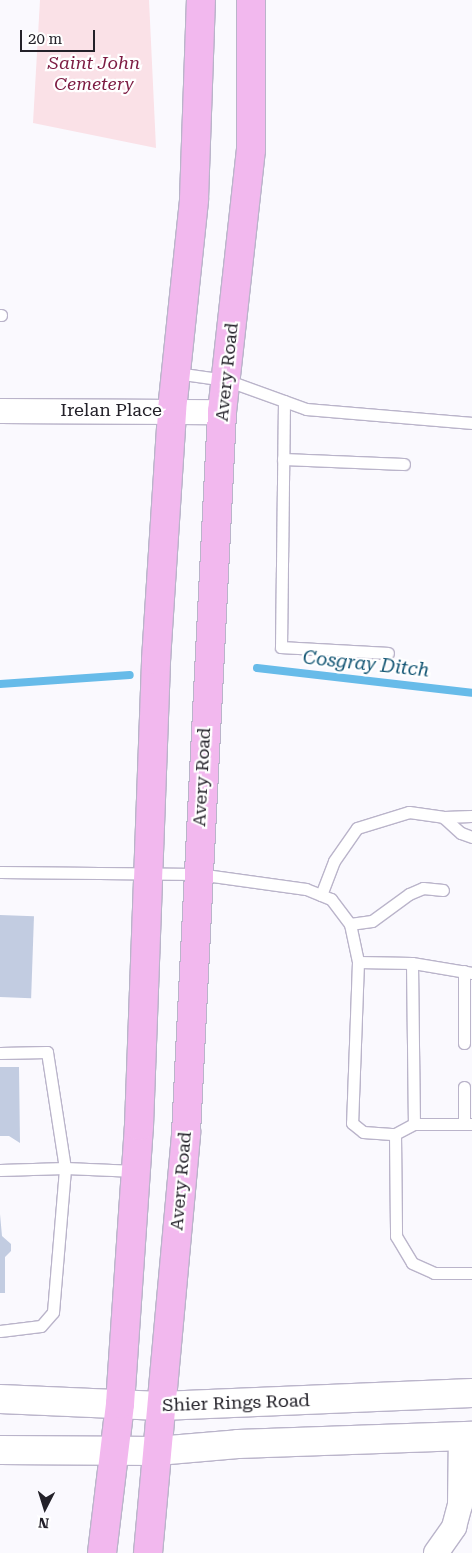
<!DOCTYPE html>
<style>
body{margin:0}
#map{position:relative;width:472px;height:1553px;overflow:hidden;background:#faf9fe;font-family:"Roboto Serif",serif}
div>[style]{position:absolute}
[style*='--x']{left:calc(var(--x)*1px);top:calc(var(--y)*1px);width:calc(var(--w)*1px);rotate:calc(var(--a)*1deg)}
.green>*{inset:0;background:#fae1e7}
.stream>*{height:8px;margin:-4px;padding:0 4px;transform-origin:4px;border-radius:4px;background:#67bbe9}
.building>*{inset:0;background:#c2cce1;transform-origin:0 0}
.roads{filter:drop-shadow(1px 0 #bab4ca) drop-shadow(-1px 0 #bab4ca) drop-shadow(0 1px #bab4ca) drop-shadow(0 -1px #bab4ca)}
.lane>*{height:11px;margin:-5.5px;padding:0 5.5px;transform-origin:5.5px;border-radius:5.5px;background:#fff}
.street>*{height:24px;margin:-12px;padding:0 12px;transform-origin:12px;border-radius:12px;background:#fff}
.secondary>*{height:28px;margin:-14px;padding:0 14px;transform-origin:14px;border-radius:14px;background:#fff}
.primary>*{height:28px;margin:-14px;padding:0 14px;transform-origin:14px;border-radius:14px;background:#f2b8ee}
span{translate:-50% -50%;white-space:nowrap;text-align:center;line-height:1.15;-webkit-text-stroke:4.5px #fff;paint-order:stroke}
.park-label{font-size:18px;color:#7c1b42;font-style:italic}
.street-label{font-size:18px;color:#232129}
.water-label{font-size:19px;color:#115473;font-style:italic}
.north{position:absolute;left:20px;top:1483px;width:50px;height:50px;-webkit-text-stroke:4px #fff;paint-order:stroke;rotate:185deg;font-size:14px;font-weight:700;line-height:20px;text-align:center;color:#232129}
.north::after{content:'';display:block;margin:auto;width:18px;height:22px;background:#232129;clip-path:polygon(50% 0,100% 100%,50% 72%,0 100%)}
.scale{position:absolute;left:20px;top:30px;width:75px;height:22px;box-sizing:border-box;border:2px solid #232129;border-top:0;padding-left:6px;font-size:15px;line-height:18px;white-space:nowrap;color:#232129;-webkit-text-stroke:4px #fff;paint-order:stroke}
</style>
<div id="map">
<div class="green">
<i style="clip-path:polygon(40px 0,149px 0,156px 148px,33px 123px)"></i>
</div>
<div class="stream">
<i style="--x:257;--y:668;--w:216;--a:6.6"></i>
<i style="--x:0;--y:684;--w:130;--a:-4"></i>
</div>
<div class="building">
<i style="left:0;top:915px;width:34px;height:82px;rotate:2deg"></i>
<i style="clip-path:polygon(0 1067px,19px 1067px,20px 1143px,9px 1136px,0 1136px)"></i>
<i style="clip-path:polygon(0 1214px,2px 1236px,11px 1244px,11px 1251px,5px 1257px,5px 1293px,0 1293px)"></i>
</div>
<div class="roads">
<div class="lane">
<i style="--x:0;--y:315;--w:1;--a:0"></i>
<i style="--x:176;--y:373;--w:50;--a:8"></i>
<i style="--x:226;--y:380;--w:85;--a:19.9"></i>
<i style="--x:306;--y:409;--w:167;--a:4.8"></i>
<i style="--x:284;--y:401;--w:246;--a:90.7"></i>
<i style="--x:281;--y:647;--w:107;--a:3.2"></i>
<i style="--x:283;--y:459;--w:121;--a:2.4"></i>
<i style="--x:443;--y:817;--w:29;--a:-2"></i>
<i style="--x:0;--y:872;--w:198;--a:0.6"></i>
<i style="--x:198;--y:874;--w:109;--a:7.9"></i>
<i style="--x:306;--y:889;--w:27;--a:22"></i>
<i style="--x:331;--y:899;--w:31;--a:53"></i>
<i style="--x:350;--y:924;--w:39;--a:78"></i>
<i style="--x:321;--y:895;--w:36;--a:-69"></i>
<i style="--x:334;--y:861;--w:40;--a:-55.1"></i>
<i style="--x:357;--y:828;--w:54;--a:-17.1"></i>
<i style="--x:409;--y:812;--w:34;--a:8"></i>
<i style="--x:443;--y:817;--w:24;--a:42"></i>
<i style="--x:461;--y:833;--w:12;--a:20"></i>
<i style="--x:350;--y:924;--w:22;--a:-8"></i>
<i style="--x:372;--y:921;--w:46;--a:-36.1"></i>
<i style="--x:409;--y:894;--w:15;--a:-23"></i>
<i style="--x:423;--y:888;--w:20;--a:6"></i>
<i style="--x:412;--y:963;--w:54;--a:-178.9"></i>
<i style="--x:358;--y:962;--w:161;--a:92.1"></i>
<i style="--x:352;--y:1123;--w:14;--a:39"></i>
<i style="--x:363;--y:1132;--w:32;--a:4"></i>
<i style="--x:395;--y:1134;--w:21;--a:-28"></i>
<i style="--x:464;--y:971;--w:72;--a:90"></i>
<i style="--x:472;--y:973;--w:61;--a:-170.5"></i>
<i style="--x:412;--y:963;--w:161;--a:89.3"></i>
<i style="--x:414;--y:1124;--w:58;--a:0"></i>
<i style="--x:0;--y:1053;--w:47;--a:-1.2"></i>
<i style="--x:47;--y:1052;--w:117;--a:81.2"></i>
<i style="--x:65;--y:1168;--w:65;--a:178.2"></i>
<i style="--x:464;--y:1124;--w:37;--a:-90"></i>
<i style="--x:395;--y:1134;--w:102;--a:89.4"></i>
<i style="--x:396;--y:1236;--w:31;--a:59"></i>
<i style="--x:412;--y:1263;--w:24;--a:24"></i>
<i style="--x:434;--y:1273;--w:38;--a:0"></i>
<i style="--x:0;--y:1331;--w:41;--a:-7"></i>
<i style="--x:41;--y:1326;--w:18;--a:-49"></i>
<i style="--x:53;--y:1312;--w:144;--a:-85.2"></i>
<i style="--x:65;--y:1168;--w:71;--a:2.4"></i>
</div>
<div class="street">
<i style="--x:0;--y:411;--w:222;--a:0.3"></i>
<i style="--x:436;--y:1553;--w:32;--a:-55"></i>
<i style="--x:454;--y:1527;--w:23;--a:-75"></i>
<i style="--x:460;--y:1505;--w:69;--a:-89.2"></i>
</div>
<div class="secondary">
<i style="--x:0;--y:1399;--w:161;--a:2.5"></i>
<i style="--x:161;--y:1406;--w:311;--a:-2.4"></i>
<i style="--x:0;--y:1450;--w:157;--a:0.4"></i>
<i style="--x:157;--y:1451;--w:81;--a:-4.9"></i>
<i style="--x:238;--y:1444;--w:234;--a:-2"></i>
</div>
<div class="primary">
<i style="--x:102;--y:1553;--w:150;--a:-83.1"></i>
<i style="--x:120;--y:1404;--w:279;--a:-86.1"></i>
<i style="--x:139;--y:1126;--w:466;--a:-87.9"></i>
<i style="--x:156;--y:660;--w:251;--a:-86.3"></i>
<i style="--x:172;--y:410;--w:212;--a:-84"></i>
<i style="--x:194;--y:199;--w:199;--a:-88"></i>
<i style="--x:148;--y:1553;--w:422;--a:-84.8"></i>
<i style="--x:186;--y:1133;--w:722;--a:-87.14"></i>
<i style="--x:222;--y:412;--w:264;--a:-83.7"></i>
<i style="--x:251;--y:150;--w:150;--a:-90"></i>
</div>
</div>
<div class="park-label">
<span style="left:94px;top:74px">Saint John<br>Cemetery</span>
</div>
<div class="street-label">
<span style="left:227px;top:372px;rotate:-84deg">Avery Road</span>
<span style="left:111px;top:410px">Irelan Place</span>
<span style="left:202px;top:777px;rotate:-87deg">Avery Road</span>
<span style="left:181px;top:1181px;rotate:-85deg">Avery Road</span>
<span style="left:236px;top:1403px;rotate:-2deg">Shier Rings Road</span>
</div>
<div class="water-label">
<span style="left:366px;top:664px;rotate:6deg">Cosgray Ditch</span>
</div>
<div class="north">N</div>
<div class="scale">20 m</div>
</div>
